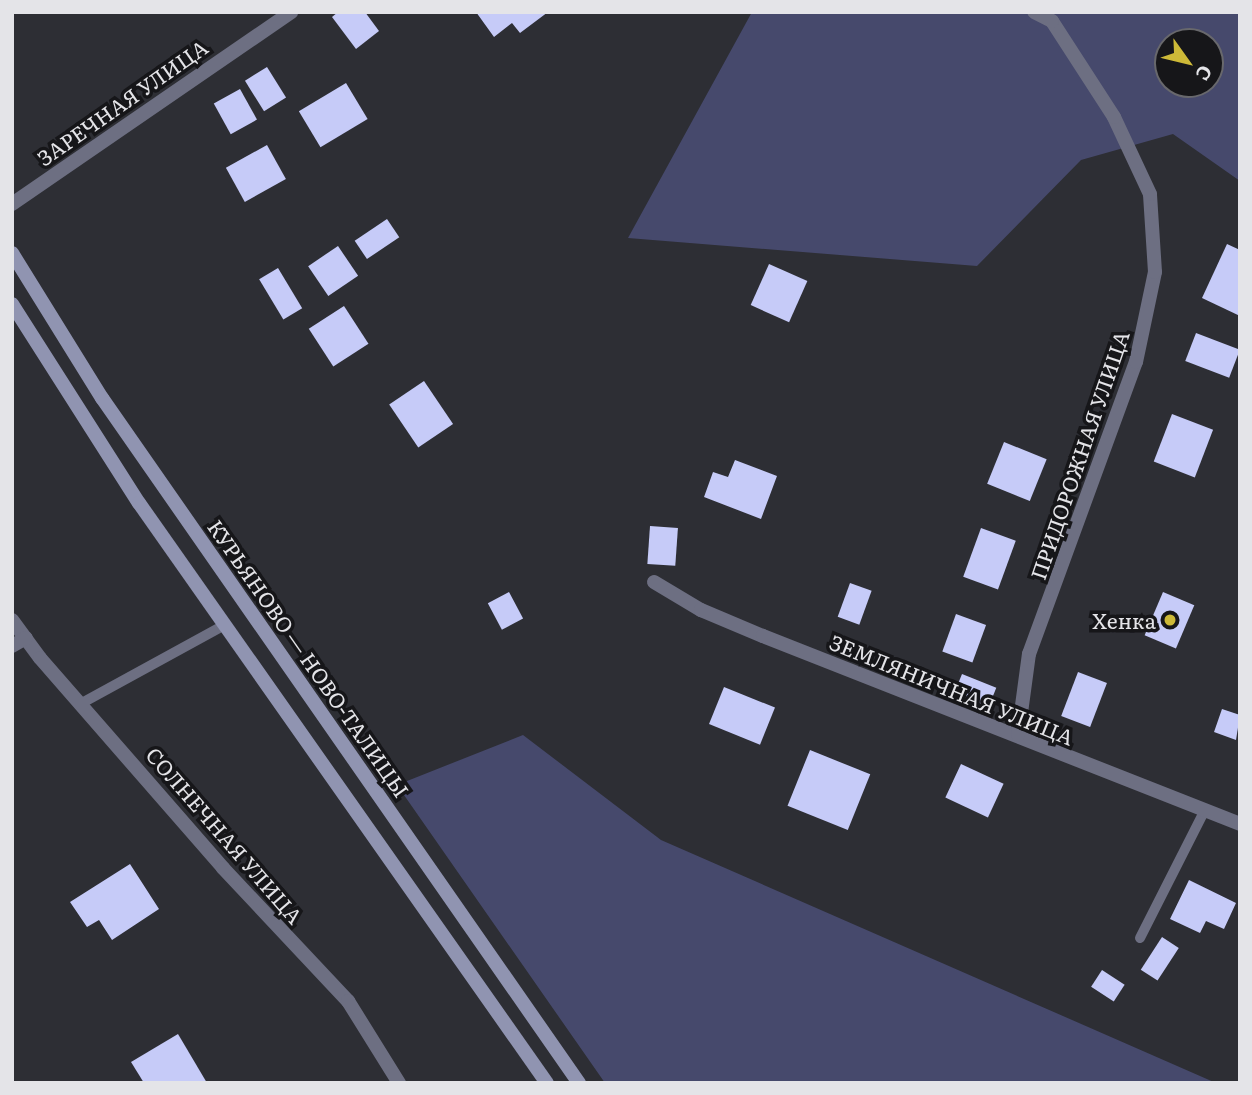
<!DOCTYPE html>
<meta charset="utf-8">
<style>
body{margin:0}
#map{position:relative;width:1252px;height:1095px;overflow:hidden;background:#2d2e34;font-family:Literata,serif}
div>[style]{position:absolute}
[style*='--x']{left:calc(var(--x)*1px);top:calc(var(--y)*1px);width:calc(var(--w)*1px);rotate:calc(var(--a)*1deg)}
.green>*{inset:0;background:#46496c}
.building>*{inset:0;background:#c6cbf8;transform-origin:0 0}
.lane>*{height:10px;margin:-5px;padding:0 5px;transform-origin:5px;border-radius:5px;background:#6d6f82}
.street>*{height:14px;margin:-7px;padding:0 7px;transform-origin:7px;border-radius:7px;background:#6d6f82}
.secondary>*{height:14px;margin:-7px;padding:0 7px;transform-origin:7px;border-radius:7px;background:#9094b1}
.dots>*{width:19px;height:19px;translate:-50% -50%;box-sizing:border-box;border:4px solid #161619;border-radius:50%}
span{translate:-50% -50%;white-space:nowrap;text-align:center;line-height:1.15;-webkit-text-stroke:7px #161619;paint-order:stroke}
.street-label{font-size:21px;color:#e4e4e8}
.poi-label{font-size:21px;color:#e4e4e8}
.right{translate:-100% -50%;text-align:right}
.frame{position:absolute;inset:0;border:14px solid #e4e4e8;pointer-events:none}
.north{position:absolute;left:1154px;top:28px;width:70px;height:70px;box-sizing:border-box;background:#161619;border:2px solid #68686c;border-radius:50%;rotate:124deg;font-size:19px;font-weight:700;line-height:28px;text-align:center;color:#e4e4e8}
.north::after{content:'';display:block;margin:auto;width:24px;height:32px;background:#cdb938;clip-path:polygon(50% 0,100% 100%,50% 72%,0 100%)}
</style>
<div id="map">
<div class="green">
<i style="clip-path:polygon(evenodd,752px 12px,1240px 12px,1240px 181px,1173px 134px,1081px 160px,977px 266px,628px 238px,752px 12px,1168px 42px,1210px 42px,1210px 84px,1168px 84px,1168px 42px)"></i>
<i style="clip-path:polygon(523px 735px,661px 840px,1216px 1083px,605px 1083px,397px 785px)"></i>
</div>
<div class="building">
<i style="clip-path:polygon(338px 12px,365px 12px,379px 31px,356px 49px,332px 17px)"></i>
<i style="clip-path:polygon(476px 12px,548px 12px,520px 33px,512px 23px,494px 37px)"></i>
<i style="left:267px;top:67px;width:36px;height:26px;rotate:58deg"></i>
<i style="left:346px;top:83px;width:42px;height:55px;rotate:59deg"></i>
<i style="left:240px;top:89px;width:35px;height:30px;rotate:61deg"></i>
<i style="left:267px;top:145px;width:39px;height:47px;rotate:61deg"></i>
<i style="left:387px;top:219px;width:22px;height:39px;rotate:56deg"></i>
<i style="clip-path:polygon(1227px 244px,1240px 250px,1240px 316px,1202px 298px)"></i>
<i style="left:338px;top:246px;width:36px;height:36px;rotate:56deg"></i>
<i style="left:769px;top:264px;width:42px;height:45px;rotate:24deg"></i>
<i style="left:278px;top:268px;width:47px;height:22px;rotate:59deg"></i>
<i style="left:344px;top:306px;width:45px;height:42px;rotate:57deg"></i>
<i style="left:1196px;top:333px;width:47px;height:30px;rotate:21deg"></i>
<i style="left:424px;top:381px;width:52px;height:42px;rotate:56deg"></i>
<i style="left:1172px;top:414px;width:44px;height:51px;rotate:21deg"></i>
<i style="left:1004px;top:442px;width:46px;height:45px;rotate:22deg"></i>
<i style="clip-path:polygon(735px 460px,777px 476px,761px 519px,704px 497px,713px 472px,728px 477px)"></i>
<i style="left:650px;top:526px;width:28px;height:38px;rotate:4deg"></i>
<i style="left:981px;top:528px;width:37px;height:52px;rotate:20deg"></i>
<i style="left:850px;top:583px;width:23px;height:36px;rotate:20deg"></i>
<i style="left:509px;top:592px;width:30px;height:24px;rotate:62deg"></i>
<i style="left:1163px;top:592px;width:34px;height:47px;rotate:23deg"></i>
<i style="left:956px;top:614px;width:32px;height:40px;rotate:20deg"></i>
<i style="left:1078px;top:672px;width:31px;height:47px;rotate:21deg"></i>
<i style="left:962px;top:674px;width:37px;height:22px;rotate:22deg"></i>
<i style="left:724px;top:687px;width:55px;height:40px;rotate:22deg"></i>
<i style="clip-path:polygon(1222px 709px,1240px 715px,1236px 740px,1214px 732px)"></i>
<i style="left:810px;top:750px;width:65px;height:60px;rotate:22deg"></i>
<i style="left:961px;top:764px;width:47px;height:37px;rotate:25deg"></i>
<i style="clip-path:polygon(130px 864px,159px 909px,112px 940px,99px 920px,87px 927px,70px 902px)"></i>
<i style="clip-path:polygon(1189px 880px,1236px 903px,1224px 929px,1206px 921px,1200px 933px,1170px 919px)"></i>
<i style="left:1162px;top:937px;width:20px;height:39px;rotate:33deg"></i>
<i style="left:1102px;top:970px;width:27px;height:20px;rotate:33deg"></i>
<i style="clip-path:polygon(178px 1034px,207px 1083px,144px 1083px,131px 1062px)"></i>
</div>
<div class="lane">
<i style="--x:82;--y:703;--w:164;--a:-28.7"></i>
<i style="--x:1140;--y:938;--w:144;--a:-63.1"></i>
</div>
<div class="street">
<i style="--x:12;--y:204;--w:339;--a:-34.5"></i>
<i style="--x:654;--y:582;--w:55;--a:30.8"></i>
<i style="--x:701;--y:610;--w:67;--a:22.8"></i>
<i style="--x:763;--y:636;--w:513;--a:21.51"></i>
<i style="--x:12;--y:620;--w:47;--a:53.6"></i>
<i style="--x:40;--y:658;--w:279;--a:48.9"></i>
<i style="--x:223;--y:868;--w:183;--a:46.8"></i>
<i style="--x:348;--y:1001;--w:97;--a:58.1"></i>
<i style="--x:12;--y:646;--w:16;--a:-30"></i>
<i style="--x:1018;--y:735;--w:82;--a:-82.3"></i>
<i style="--x:1029;--y:654;--w:311;--a:-69.9"></i>
<i style="--x:1136;--y:362;--w:92;--a:-78.1"></i>
<i style="--x:1155;--y:272;--w:78;--a:-93.7"></i>
<i style="--x:1150;--y:194;--w:85;--a:-115.1"></i>
<i style="--x:1114;--y:117;--w:114;--a:-122.9"></i>
<i style="--x:1052;--y:21;--w:20;--a:-153"></i>
</div>
<div class="secondary">
<i style="--x:12;--y:253;--w:171;--a:58.2"></i>
<i style="--x:102;--y:398;--w:835;--a:55.15"></i>
<i style="--x:12;--y:304;--w:236;--a:57.5"></i>
<i style="--x:139;--y:503;--w:709;--a:54.88"></i>
</div>
<div class="dots">
<i style="left:1170px;top:620px;background:#cdb938"></i>
</div>
<div class="street-label">
<span style="left:122px;top:102px;rotate:-35deg">ЗАРЕЧНАЯ УЛИЦА</span>
<span style="left:1079px;top:455px;rotate:-71deg">ПРИДОРОЖНАЯ УЛИЦА</span>
<span style="left:309px;top:658px;rotate:55deg">КУРЬЯНОВО — НОВО-ТАЛИЦЫ</span>
<span style="left:952px;top:689px;rotate:22deg">ЗЕМЛЯНИЧНАЯ УЛИЦА</span>
<span style="left:225px;top:835px;rotate:49deg">СОЛНЕЧНАЯ УЛИЦА</span>
</div>
<div class="poi-label">
<span class="right" style="left:1156px;top:620px">Хенка</span>
</div>
<div class="frame"></div>
<div class="north">С</div>
</div>
